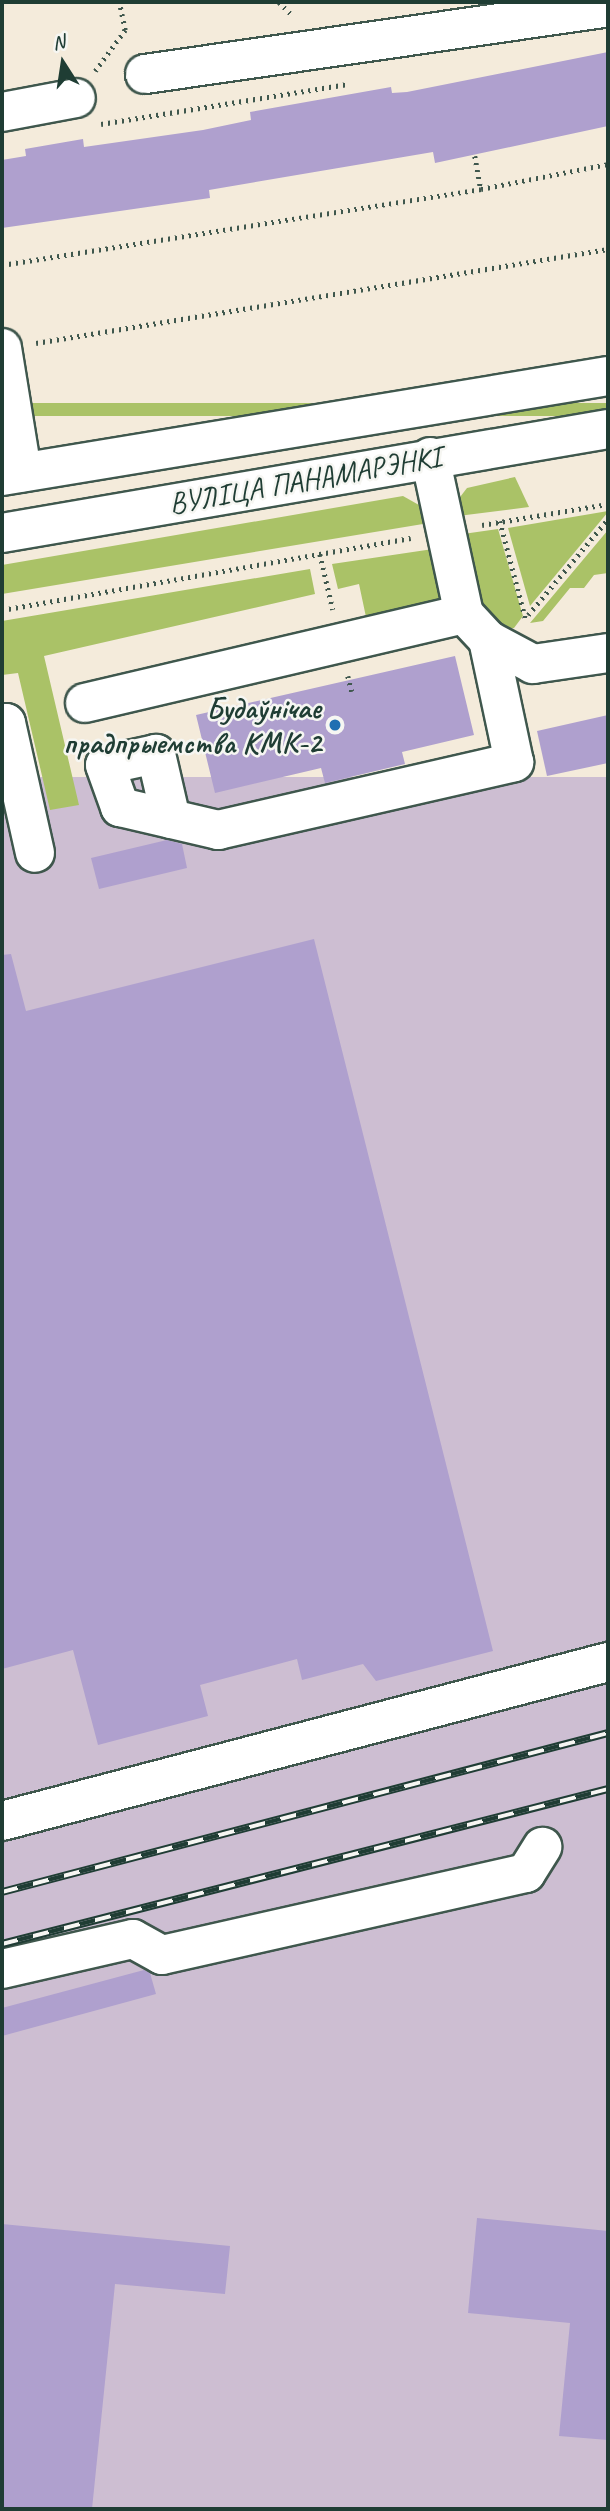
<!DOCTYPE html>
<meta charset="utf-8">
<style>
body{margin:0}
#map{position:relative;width:610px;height:2511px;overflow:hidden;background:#f4ebdb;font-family:Caveat,sans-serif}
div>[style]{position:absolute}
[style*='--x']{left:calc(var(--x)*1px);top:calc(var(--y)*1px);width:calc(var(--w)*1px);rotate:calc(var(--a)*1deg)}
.industrial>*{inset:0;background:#cdbed2;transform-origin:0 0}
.green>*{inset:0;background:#aac267;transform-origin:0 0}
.building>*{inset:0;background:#afa0ce}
.path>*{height:4.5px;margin-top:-2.25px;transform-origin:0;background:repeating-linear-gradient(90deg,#3f574d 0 2px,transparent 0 7px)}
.roads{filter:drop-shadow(2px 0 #3f574d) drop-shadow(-2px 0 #3f574d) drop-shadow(0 2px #3f574d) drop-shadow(0 -2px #3f574d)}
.minor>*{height:38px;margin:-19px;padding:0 19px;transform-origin:19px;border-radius:19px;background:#fff}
.major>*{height:38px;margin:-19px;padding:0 19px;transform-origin:19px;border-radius:19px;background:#fff}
.rail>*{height:8px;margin-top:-4px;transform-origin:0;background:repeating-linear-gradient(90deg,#f6f6f2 0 16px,#1f3d34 0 32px);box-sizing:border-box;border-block:2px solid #1f3d34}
.dots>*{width:19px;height:19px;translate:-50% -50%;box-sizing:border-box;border:4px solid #f6f6f2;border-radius:50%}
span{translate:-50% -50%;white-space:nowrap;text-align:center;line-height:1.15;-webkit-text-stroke:5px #f6f6f2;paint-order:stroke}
.street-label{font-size:30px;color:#1f3d34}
.poi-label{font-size:30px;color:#1f3d34;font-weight:700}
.right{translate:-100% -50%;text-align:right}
.frame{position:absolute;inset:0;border:4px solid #1f3d34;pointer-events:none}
.north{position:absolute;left:28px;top:28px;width:70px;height:70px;-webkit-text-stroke:5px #f6f6f2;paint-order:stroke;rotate:348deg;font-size:19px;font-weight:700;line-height:28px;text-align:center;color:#1f3d34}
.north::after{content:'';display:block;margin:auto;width:24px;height:32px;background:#1f3d34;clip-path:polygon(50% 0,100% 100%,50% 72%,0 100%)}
</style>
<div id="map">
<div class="industrial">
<i style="left:608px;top:777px;width:1732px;height:621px;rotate:90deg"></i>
</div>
<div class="green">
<i style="left:608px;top:403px;width:13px;height:615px;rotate:90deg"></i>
<i style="clip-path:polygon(515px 477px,529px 507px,458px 516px,457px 501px,467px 488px)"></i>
<i style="clip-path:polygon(403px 496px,426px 509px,429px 523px,2px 594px,2px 565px)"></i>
<i style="clip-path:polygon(608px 511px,608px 512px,530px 606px,508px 528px)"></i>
<i style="clip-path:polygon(498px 529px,523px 616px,514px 628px,505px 630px,481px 621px,463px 534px)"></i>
<i style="clip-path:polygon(608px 530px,608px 573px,594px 575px,584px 588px,570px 588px,543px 621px,530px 623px)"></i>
<i style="clip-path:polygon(433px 549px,443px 598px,366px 617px,359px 584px,338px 589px,332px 564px)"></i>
<i style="clip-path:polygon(310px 569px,315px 594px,44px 656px,79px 805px,50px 810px,18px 673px,2px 675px,2px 621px)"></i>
</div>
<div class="building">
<i style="clip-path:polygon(608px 52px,608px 126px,435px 163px,433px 152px,209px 190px,210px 198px,2px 228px,2px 160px,26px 156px,25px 149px,83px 139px,84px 147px,203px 130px,251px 120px,250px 112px,391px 87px,392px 93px,407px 92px)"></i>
<i style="clip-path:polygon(455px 656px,474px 735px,402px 752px,405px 764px,325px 783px,321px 768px,215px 793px,196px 715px)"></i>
<i style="clip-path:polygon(608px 715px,608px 763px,547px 776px,537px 731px)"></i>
<i style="clip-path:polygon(167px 840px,182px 844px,187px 868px,99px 889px,91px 858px)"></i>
<i style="clip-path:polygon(314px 939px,493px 1651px,376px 1681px,363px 1664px,302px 1680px,297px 1659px,200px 1685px,208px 1716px,98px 1745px,73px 1650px,2px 1669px,2px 955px,11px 954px,26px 1011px)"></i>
<i style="clip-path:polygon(144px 1970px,150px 1973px,156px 1994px,2px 2036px,2px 2008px)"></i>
<i style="clip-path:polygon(477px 2218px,608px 2231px,608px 2440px,559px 2436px,570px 2323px,468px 2313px)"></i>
<i style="clip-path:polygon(2px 2224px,230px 2246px,225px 2294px,115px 2284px,92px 2509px,2px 2509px)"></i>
</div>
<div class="path">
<i style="--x:279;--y:2;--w:20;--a:45"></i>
<i style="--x:95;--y:71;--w:51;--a:-53.8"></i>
<i style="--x:125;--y:30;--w:29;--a:-102"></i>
<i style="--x:101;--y:124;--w:250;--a:-9.2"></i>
<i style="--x:475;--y:156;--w:34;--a:80"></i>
<i style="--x:2;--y:265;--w:485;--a:-9"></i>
<i style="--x:481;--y:189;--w:129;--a:-11.1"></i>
<i style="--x:36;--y:343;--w:580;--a:-9.33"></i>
<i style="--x:500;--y:521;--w:102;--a:75.3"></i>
<i style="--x:482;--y:525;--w:128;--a:-9.5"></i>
<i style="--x:320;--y:554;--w:57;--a:76.9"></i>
<i style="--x:2;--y:610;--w:415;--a:-10"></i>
<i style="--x:528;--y:615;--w:125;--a:-50.2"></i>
<i style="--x:348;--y:676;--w:16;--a:76"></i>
</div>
<div class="roads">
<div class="minor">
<i style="--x:145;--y:74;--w:468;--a:-8.2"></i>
<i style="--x:2;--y:112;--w:75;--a:-10.7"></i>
<i style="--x:2;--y:348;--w:126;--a:80.8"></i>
<i style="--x:430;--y:457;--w:161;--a:77.8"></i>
<i style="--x:464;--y:614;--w:35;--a:47"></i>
<i style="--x:488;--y:640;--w:51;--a:28.1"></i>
<i style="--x:533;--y:664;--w:76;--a:-8.3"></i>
<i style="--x:85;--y:703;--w:389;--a:-13.2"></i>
<i style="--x:2;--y:724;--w:4;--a:-14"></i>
<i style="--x:6;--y:723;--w:133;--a:77.4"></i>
<i style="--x:171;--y:819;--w:67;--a:-103"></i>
<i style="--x:156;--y:754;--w:52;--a:167.8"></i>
<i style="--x:105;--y:765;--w:45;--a:70.3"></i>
<i style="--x:120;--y:807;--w:101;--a:13.2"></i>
<i style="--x:218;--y:830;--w:304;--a:-12.9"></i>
<i style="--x:514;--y:762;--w:125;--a:-102"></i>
<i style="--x:2;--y:1821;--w:627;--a:-14.7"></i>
<i style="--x:2;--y:1969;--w:134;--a:-12.9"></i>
<i style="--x:133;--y:1939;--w:33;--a:29"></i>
<i style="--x:162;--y:1955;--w:373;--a:-12.7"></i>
<i style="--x:526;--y:1873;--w:31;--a:-58"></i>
</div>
<div class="major">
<i style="--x:2;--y:476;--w:614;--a:-9.37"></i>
<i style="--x:2;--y:533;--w:615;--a:-9.74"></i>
</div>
</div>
<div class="rail">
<i style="--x:2;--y:1892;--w:627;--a:-14.7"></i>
<i style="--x:2;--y:1944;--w:626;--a:-14.35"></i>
</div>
<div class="dots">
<i style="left:335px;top:725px;background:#1f6fb2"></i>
</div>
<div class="street-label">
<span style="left:305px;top:480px;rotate:-10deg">ВУЛІЦА ПАНАМАРЭНКІ</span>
</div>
<div class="poi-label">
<span class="right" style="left:321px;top:725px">Будаўнічае<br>прадпрыемства КМК-2</span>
</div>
<div class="frame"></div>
<div class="north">N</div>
</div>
